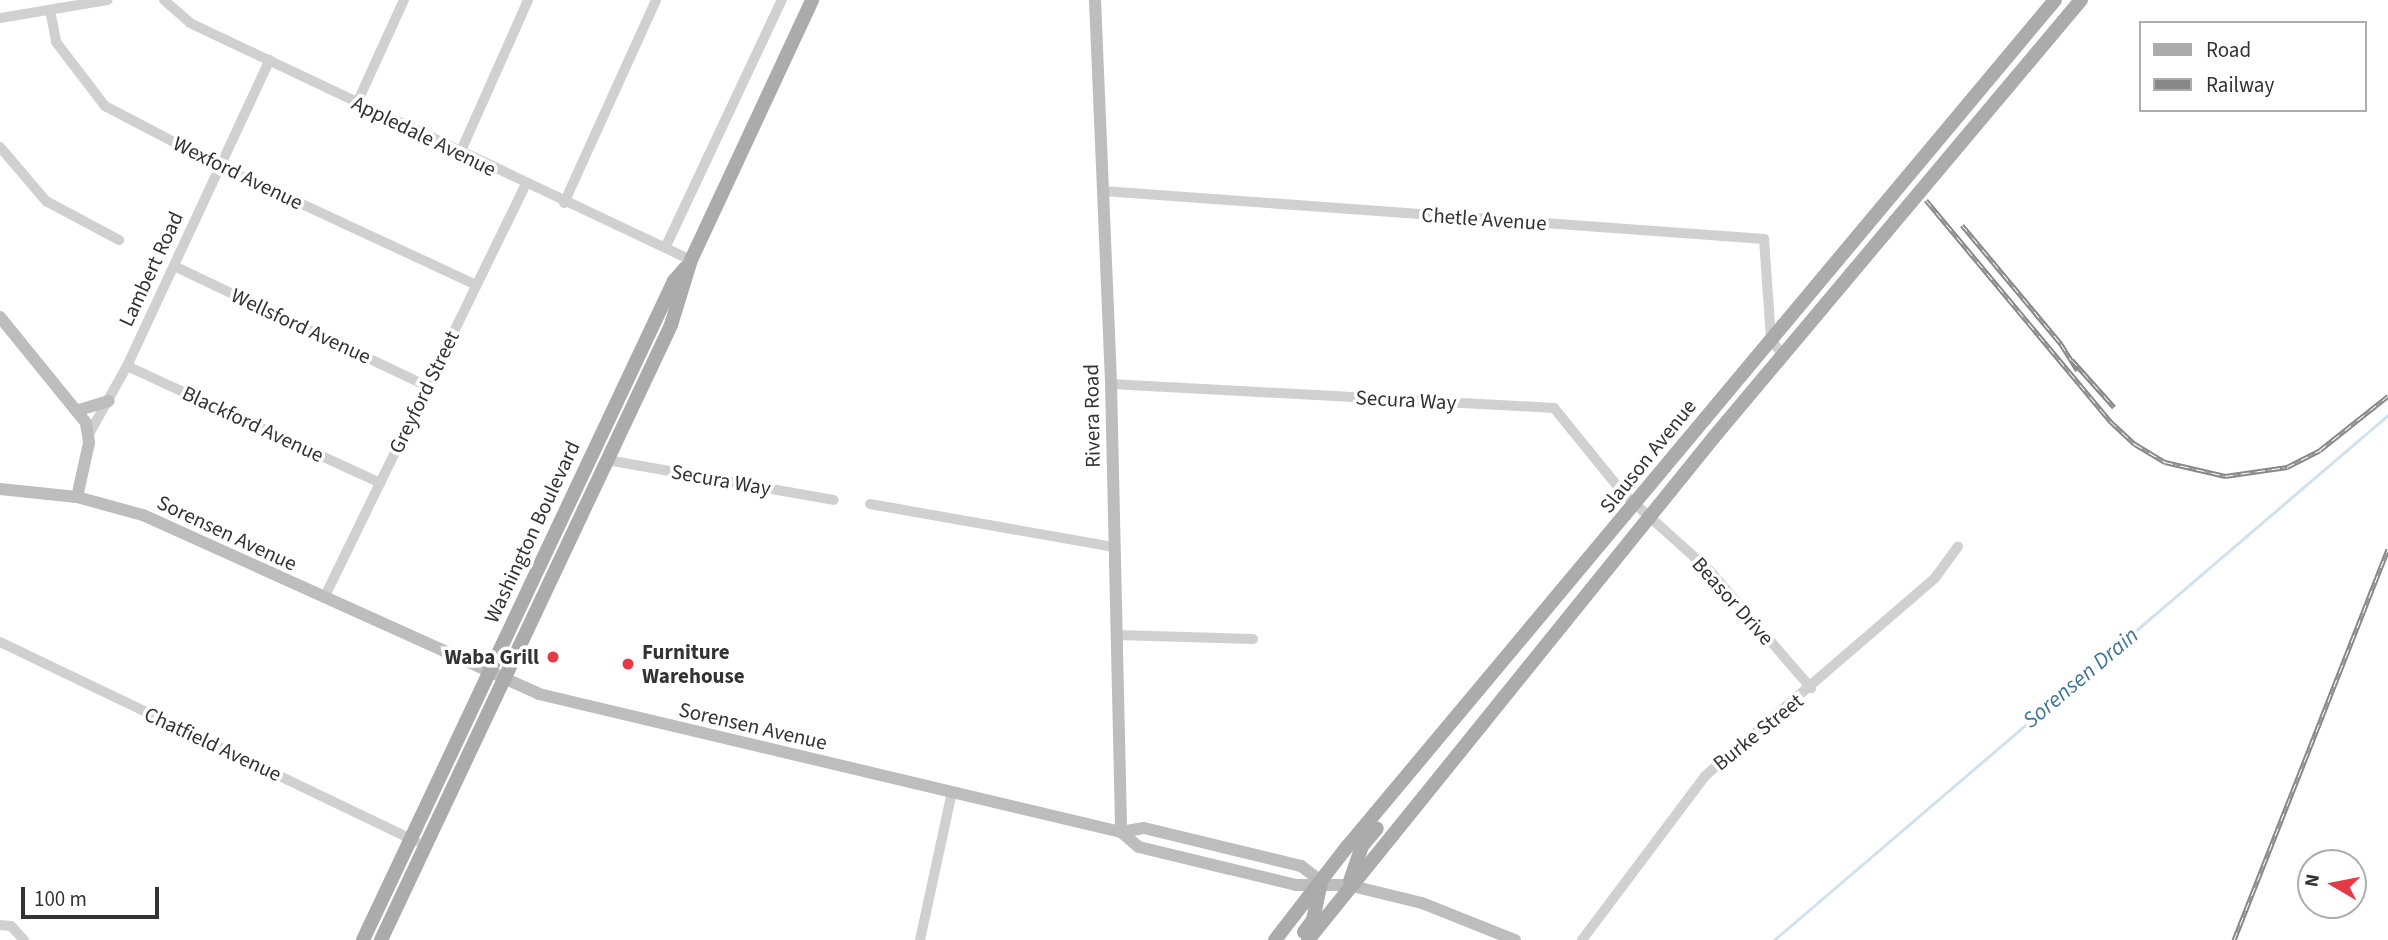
<!DOCTYPE html>
<style>
body{margin:0}
#map{position:relative;width:2388px;height:940px;overflow:hidden;background:#fff;font-family:"Source Sans 3",sans-serif}
div>[style]{position:absolute}
[style*='--x']{left:calc(var(--x)*1px);top:calc(var(--y)*1px);width:calc(var(--w)*1px);rotate:calc(var(--a)*1deg)}
.stream>*{height:2.5px;margin:-1.25px;padding:0 1.25px;transform-origin:1.25px;border-radius:1.25px;background:#cfe2ee}
.street>*{height:10px;margin:-5px;padding:0 5px;transform-origin:5px;border-radius:5px;background:#d0d0d0}
.secondary>*{height:12px;margin:-6px;padding:0 6px;transform-origin:6px;border-radius:6px;background:#bdbdbd}
.primary>*{height:14px;margin:-7px;padding:0 7px;transform-origin:7px;border-radius:7px;background:#ababab}
.rail>*{height:5px;margin-top:-2.5px;transform-origin:0;background:repeating-linear-gradient(90deg,#fff 0 8px,#888 0 16px);box-sizing:border-box;border-block:2px solid #888}
.dots>*{width:19px;height:19px;translate:-50% -50%;box-sizing:border-box;border:4px solid #fff;border-radius:50%}
span{translate:-50% -50%;white-space:nowrap;text-align:center;line-height:1.15;-webkit-text-stroke:7px #fff;paint-order:stroke}
.street-label{font-size:21px;color:#333}
.poi-label{font-size:21px;color:#333;font-weight:700}
.left{translate:0 -50%;text-align:left}
.right{translate:-100% -50%;text-align:right}
.water-label{font-size:23px;color:#3f7597;font-style:italic}
.legend{position:absolute;left:2139px;top:21px;width:228px;height:91px;box-sizing:border-box;background:#fff;border:2px solid #adadad;margin:0;padding:9px 12px;list-style:none;font-size:21px;color:#333}
.legend li{display:flex;align-items:center;gap:14px;height:35px}
.legend b{width:35px;border:2px solid #adadad}
.north{position:absolute;left:2297px;top:849px;width:70px;height:70px;box-sizing:border-box;background:#fff;border:2px solid #adadad;border-radius:50%;rotate:280deg;font-size:19px;font-weight:700;line-height:28px;text-align:center;color:#333}
.north::after{content:'';display:block;margin:auto;width:24px;height:32px;background:#e63946;clip-path:polygon(50% 0,100% 100%,50% 72%,0 100%)}
.scale{position:absolute;left:21px;top:887px;width:138px;height:32px;box-sizing:border-box;border:4px solid #333;border-top:0;padding-left:9px;font-size:21px;line-height:24px;white-space:nowrap;color:#333;-webkit-text-stroke:5px #fff;paint-order:stroke}
</style>
<div id="map">
<div class="stream">
<i style="--x:1774;--y:940;--w:808;--a:-40.53"></i>
</div>
<div class="street">
<i style="--x:164;--y:0;--w:35;--a:41"></i>
<i style="--x:190;--y:23;--w:554;--a:25.32"></i>
<i style="--x:50;--y:10;--w:33;--a:79"></i>
<i style="--x:56;--y:42;--w:81;--a:52.6"></i>
<i style="--x:105;--y:106;--w:130;--a:27.6"></i>
<i style="--x:220;--y:166;--w:282;--a:24.9"></i>
<i style="--x:0;--y:18;--w:109;--a:-9.5"></i>
<i style="--x:357;--y:103;--w:113;--a:-65.5"></i>
<i style="--x:0;--y:147;--w:71;--a:49.6"></i>
<i style="--x:46;--y:201;--w:83;--a:28.1"></i>
<i style="--x:460;--y:153;--w:167;--a:-66"></i>
<i style="--x:1103;--y:191;--w:663;--a:4.15"></i>
<i style="--x:1764;--y:239;--w:101;--a:86"></i>
<i style="--x:1771;--y:340;--w:21;--a:51"></i>
<i style="--x:564;--y:203;--w:223;--a:-65.6"></i>
<i style="--x:666;--y:246;--w:272;--a:-64.8"></i>
<i style="--x:174;--y:266;--w:280;--a:25.4"></i>
<i style="--x:127;--y:366;--w:279;--a:24.8"></i>
<i style="--x:1111;--y:384;--w:444;--a:3.1"></i>
<i style="--x:1554;--y:408;--w:111;--a:50.9"></i>
<i style="--x:1624;--y:494;--w:115;--a:41.8"></i>
<i style="--x:1710;--y:571;--w:155;--a:49.2"></i>
<i style="--x:89;--y:434;--w:78;--a:-60.8"></i>
<i style="--x:127;--y:366;--w:338;--a:-65"></i>
<i style="--x:607;--y:460;--w:230;--a:10"></i>
<i style="--x:870;--y:504;--w:248;--a:10"></i>
<i style="--x:324;--y:598;--w:459;--a:-64"></i>
<i style="--x:1117;--y:635;--w:136;--a:1.7"></i>
<i style="--x:0;--y:642;--w:461;--a:25.6"></i>
<i style="--x:0;--y:925;--w:11;--a:5"></i>
<i style="--x:11;--y:926;--w:19;--a:47"></i>
<i style="--x:920;--y:940;--w:151;--a:-77.8"></i>
<i style="--x:1582;--y:940;--w:205;--a:-53.1"></i>
<i style="--x:1705;--y:776;--w:303;--a:-40.7"></i>
<i style="--x:1935;--y:578;--w:39;--a:-54"></i>
</div>
<div class="secondary">
<i style="--x:1095;--y:0;--w:384;--a:87.6"></i>
<i style="--x:1111;--y:384;--w:448;--a:88.7"></i>
<i style="--x:0;--y:317;--w:136;--a:50.9"></i>
<i style="--x:86;--y:423;--w:20;--a:81"></i>
<i style="--x:89;--y:443;--w:55;--a:102.5"></i>
<i style="--x:79;--y:410;--w:31;--a:-17"></i>
<i style="--x:0;--y:489;--w:77;--a:5.9"></i>
<i style="--x:77;--y:497;--w:68;--a:15.3"></i>
<i style="--x:143;--y:515;--w:435;--a:24.3"></i>
<i style="--x:539;--y:694;--w:598;--a:13.34"></i>
<i style="--x:1121;--y:832;--w:23;--a:-10"></i>
<i style="--x:1144;--y:828;--w:162;--a:13.6"></i>
<i style="--x:1301;--y:866;--w:26;--a:37"></i>
<i style="--x:1121;--y:832;--w:23;--a:40"></i>
<i style="--x:1139;--y:847;--w:94;--a:13.6"></i>
<i style="--x:1230;--y:869;--w:68;--a:13.6"></i>
<i style="--x:1296;--y:885;--w:52;--a:0"></i>
<i style="--x:1348;--y:885;--w:76;--a:13.7"></i>
<i style="--x:1422;--y:903;--w:100;--a:21.7"></i>
</div>
<div class="primary">
<i style="--x:1350;--y:881;--w:37;--a:-71"></i>
<i style="--x:1362;--y:846;--w:23;--a:-50"></i>
<i style="--x:1304;--y:932;--w:15;--a:-53"></i>
<i style="--x:1313;--y:920;--w:38;--a:-78"></i>
<i style="--x:363;--y:940;--w:729;--a:-64.74"></i>
<i style="--x:674;--y:281;--w:18;--a:-49"></i>
<i style="--x:381;--y:940;--w:680;--a:-64.75"></i>
<i style="--x:671;--y:325;--w:68;--a:-72.9"></i>
<i style="--x:691;--y:260;--w:287;--a:-65"></i>
<i style="--x:1275;--y:940;--w:118;--a:-52.3"></i>
<i style="--x:1347;--y:847;--w:1104;--a:-50.11"></i>
<i style="--x:1308;--y:940;--w:646;--a:-51.09"></i>
<i style="--x:1714;--y:437;--w:571;--a:-49.98"></i>
</div>
<div class="rail">
<i style="--x:1926;--y:200;--w:288;--a:50.2"></i>
<i style="--x:2110;--y:421;--w:34;--a:43"></i>
<i style="--x:2135;--y:444;--w:35;--a:31"></i>
<i style="--x:2165;--y:462;--w:62;--a:13.1"></i>
<i style="--x:2225;--y:476;--w:63;--a:-8.3"></i>
<i style="--x:2287;--y:467;--w:37;--a:-27"></i>
<i style="--x:2320;--y:450;--w:87;--a:-38.5"></i>
<i style="--x:1962;--y:225;--w:155;--a:50.2"></i>
<i style="--x:2061;--y:344;--w:31;--a:58"></i>
<i style="--x:2072;--y:360;--w:63;--a:48.2"></i>
<i style="--x:2234;--y:940;--w:420;--a:-68.5"></i>
</div>
<div class="dots">
<i style="left:553px;top:657px;background:#e63946"></i>
<i style="left:628px;top:664px;background:#e63946"></i>
</div>
<div class="street-label">
<span style="left:424px;top:136px;rotate:26deg">Appledale Avenue</span>
<span style="left:238px;top:173px;rotate:26deg">Wexford Avenue</span>
<span style="left:1484px;top:219px;rotate:4deg">Chetle Avenue</span>
<span style="left:151px;top:269px;rotate:-65deg">Lambert Road</span>
<span style="left:301px;top:326px;rotate:25deg">Wellsford Avenue</span>
<span style="left:424px;top:392px;rotate:-64deg">Greyford Street</span>
<span style="left:1406px;top:400px;rotate:3deg">Secura Way</span>
<span style="left:1092px;top:416px;rotate:-91deg">Rivera Road</span>
<span style="left:253px;top:424px;rotate:25deg">Blackford Avenue</span>
<span style="left:1648px;top:456px;rotate:-51deg">Slauson Avenue</span>
<span style="left:721px;top:480px;rotate:10deg">Secura Way</span>
<span style="left:532px;top:532px;rotate:-65deg">Washington Boulevard</span>
<span style="left:227px;top:533px;rotate:25deg">Sorensen Avenue</span>
<span style="left:1733px;top:601px;rotate:48deg">Beasor Drive</span>
<span style="left:753px;top:726px;rotate:13deg">Sorensen Avenue</span>
<span style="left:1758px;top:732px;rotate:-39deg">Burke Street</span>
<span style="left:213px;top:744px;rotate:25deg">Chatfield Avenue</span>
</div>
<div class="poi-label">
<span class="left" style="left:642px;top:664px">Furniture<br>Warehouse</span>
<span class="right" style="left:539px;top:657px">Waba Grill</span>
</div>
<div class="water-label">
<span style="left:2081px;top:678px;rotate:-40deg">Sorensen Drain</span>
</div>
<ul class="legend">
<li><b style="height:9px;background:#ababab"></b>Road</li>
<li><b style="height:9px;background:#888"></b>Railway</li>
</ul>
<div class="north">N</div>
<div class="scale">100 m</div>
</div>
